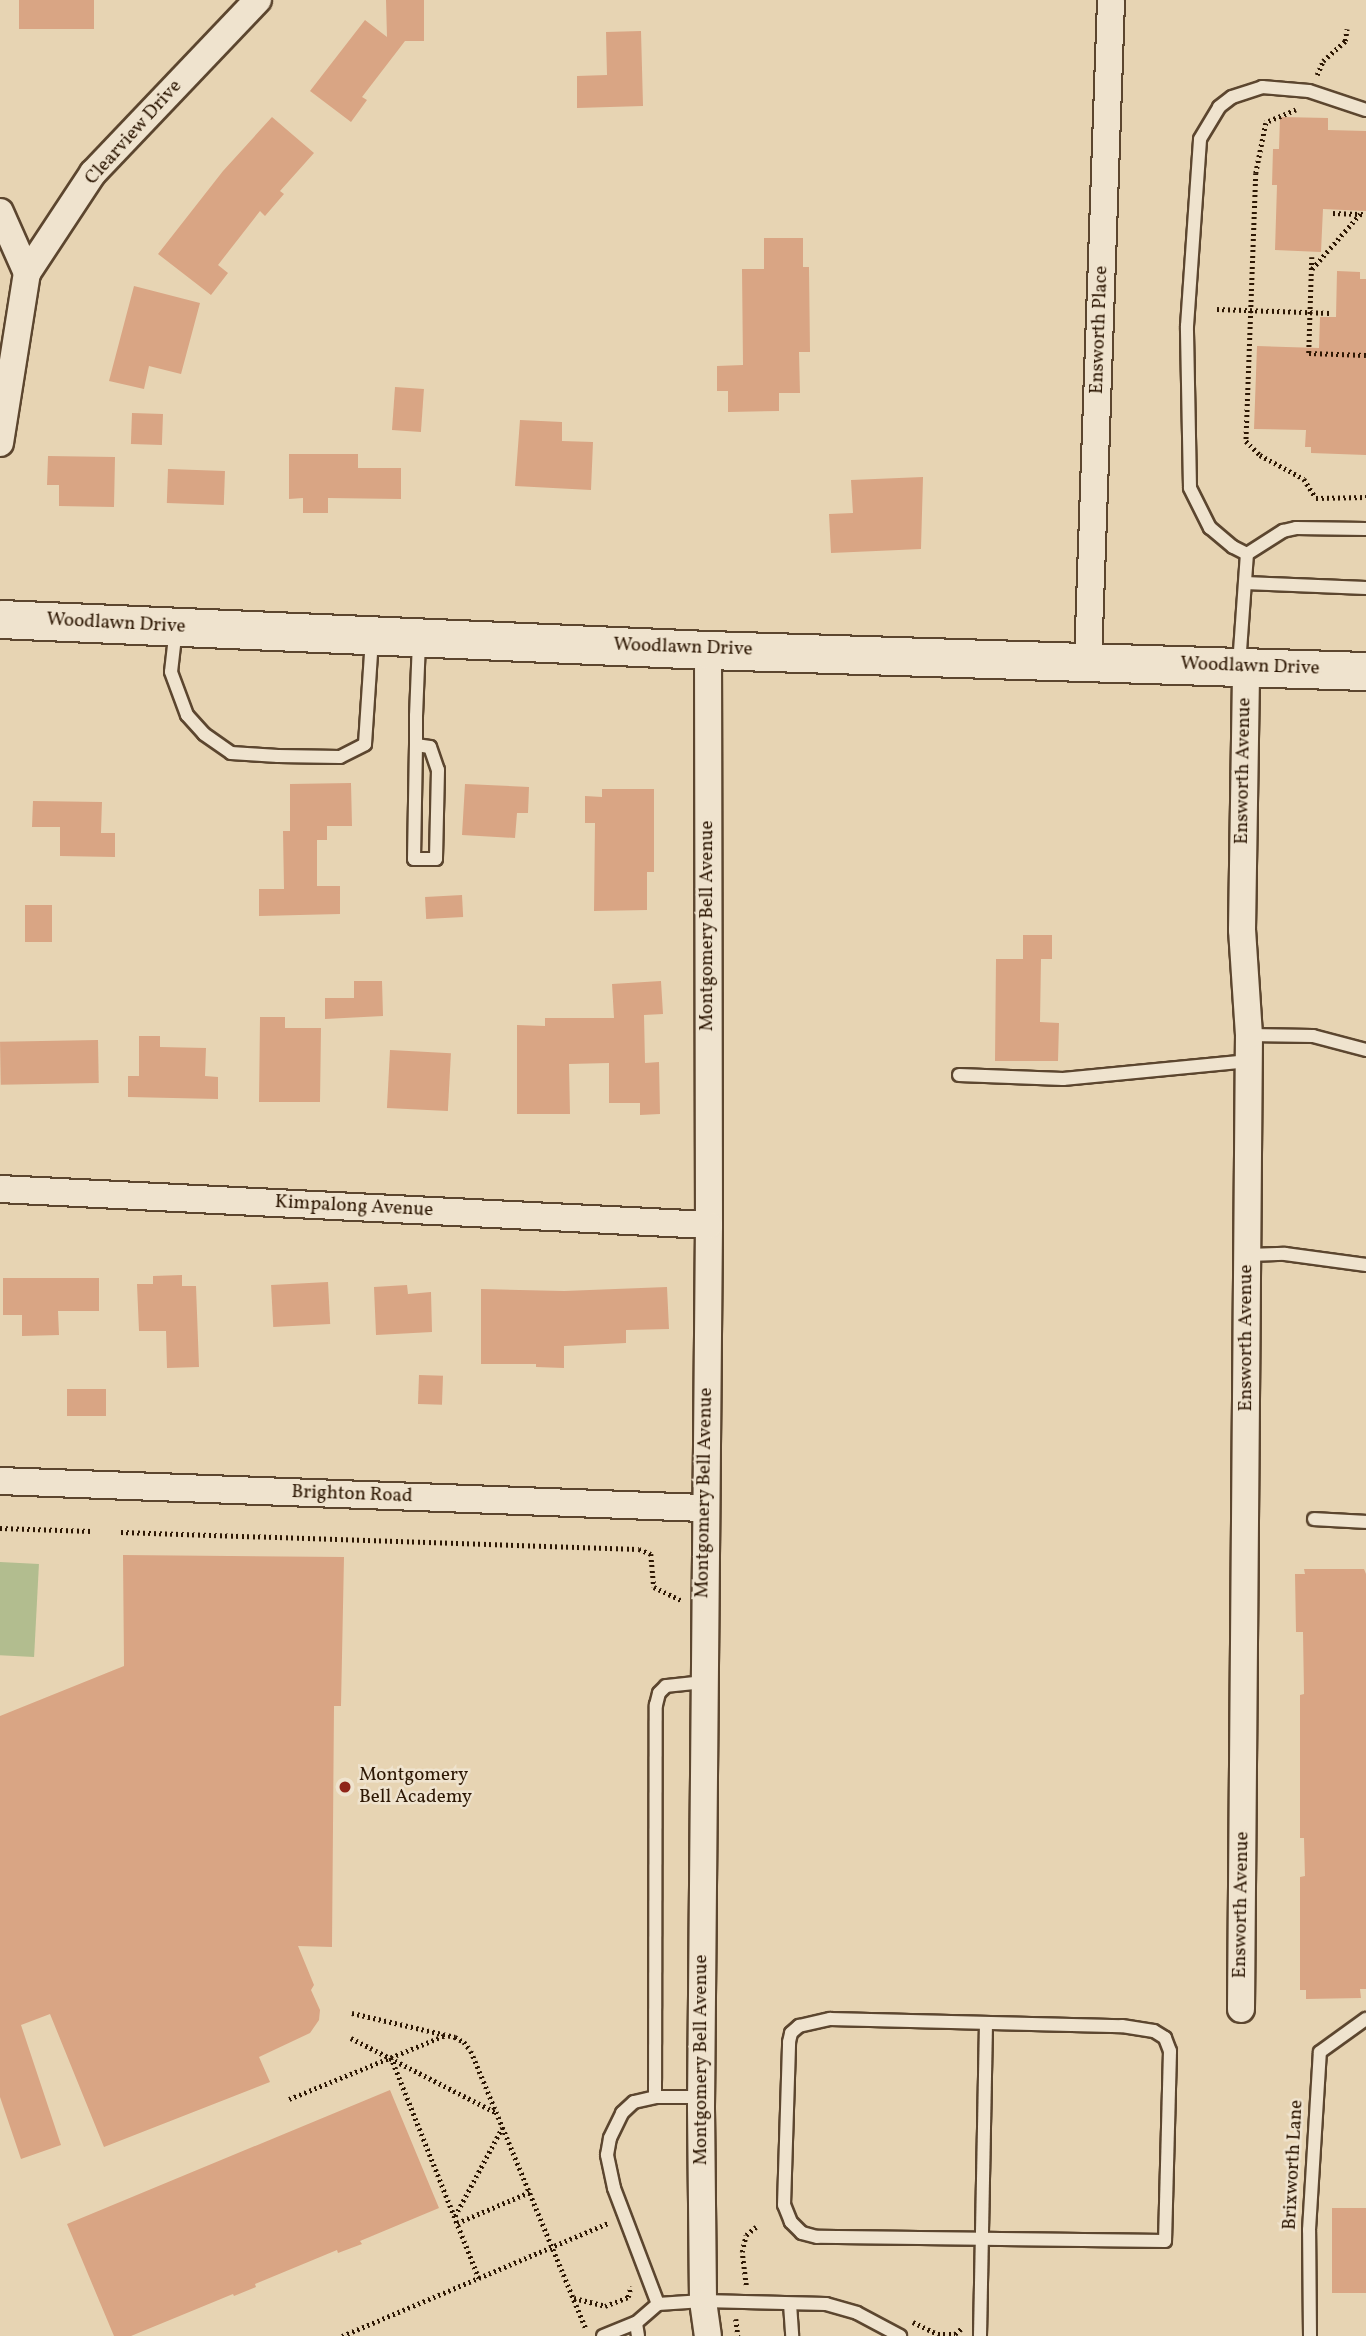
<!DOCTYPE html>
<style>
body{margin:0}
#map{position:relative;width:1366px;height:2336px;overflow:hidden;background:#e7d4b3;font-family:Vollkorn,serif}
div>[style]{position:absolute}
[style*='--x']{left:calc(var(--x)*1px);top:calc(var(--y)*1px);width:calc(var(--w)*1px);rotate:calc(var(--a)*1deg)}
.green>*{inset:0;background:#b2bd8f;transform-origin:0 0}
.building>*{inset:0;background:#d9a584;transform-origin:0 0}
.path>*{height:4.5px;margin-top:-2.25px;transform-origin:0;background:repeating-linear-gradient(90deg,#2d1703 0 2px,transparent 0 5.5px)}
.roads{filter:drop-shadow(2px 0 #5c462f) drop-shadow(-2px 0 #5c462f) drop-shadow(0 2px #5c462f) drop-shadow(0 -2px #5c462f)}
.lane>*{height:12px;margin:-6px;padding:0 6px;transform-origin:6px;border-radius:6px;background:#efe3ce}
.street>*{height:26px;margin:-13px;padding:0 13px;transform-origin:13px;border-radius:13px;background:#efe3ce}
.secondary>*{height:37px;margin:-18.5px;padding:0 18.5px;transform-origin:18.5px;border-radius:18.5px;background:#efe3ce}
.dots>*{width:19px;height:19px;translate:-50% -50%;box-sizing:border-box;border:4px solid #efe3ce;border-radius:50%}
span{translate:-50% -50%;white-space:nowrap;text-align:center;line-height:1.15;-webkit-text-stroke:5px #efe3ce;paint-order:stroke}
.street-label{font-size:19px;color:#2d1703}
.poi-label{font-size:19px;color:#2d1703}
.left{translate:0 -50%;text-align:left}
</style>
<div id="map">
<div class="green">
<i style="left:0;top:1562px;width:39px;height:93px;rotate:3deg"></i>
</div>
<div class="building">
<i style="left:19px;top:0;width:75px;height:29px"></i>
<i style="clip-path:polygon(386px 0,424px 0,424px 41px,405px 41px,362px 97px,367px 100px,351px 122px,310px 91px,365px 20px,387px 37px)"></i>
<i style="clip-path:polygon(641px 31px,643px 106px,577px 108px,577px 76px,607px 75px,606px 32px)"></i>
<i style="clip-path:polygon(272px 117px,314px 153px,280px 191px,284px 194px,265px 216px,260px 211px,218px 265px,228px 273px,211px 295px,158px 254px,223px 171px)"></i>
<i style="clip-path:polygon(1280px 117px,1328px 118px,1328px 130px,1366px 131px,1366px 211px,1323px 209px,1321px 252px,1275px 250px,1277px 185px,1272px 185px,1273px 149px,1279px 149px)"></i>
<i style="clip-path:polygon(764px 238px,803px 238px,803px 267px,809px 267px,810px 352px,799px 352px,800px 393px,779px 393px,779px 411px,728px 412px,728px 391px,717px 391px,717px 366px,743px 365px,742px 269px,764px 269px)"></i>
<i style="clip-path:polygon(1337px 271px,1360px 272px,1360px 279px,1366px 279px,1366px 455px,1311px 453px,1311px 447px,1305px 447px,1306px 430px,1254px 429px,1257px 346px,1319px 348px,1320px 317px,1336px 317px)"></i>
<i style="clip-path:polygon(134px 286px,200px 303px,181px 374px,149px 366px,144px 389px,109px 381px)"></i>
<i style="left:395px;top:387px;width:29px;height:43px;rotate:4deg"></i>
<i style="left:132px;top:413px;width:31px;height:31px;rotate:2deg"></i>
<i style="clip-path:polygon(520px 420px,562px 422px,562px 441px,593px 442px,591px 490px,515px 486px)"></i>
<i style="clip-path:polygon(289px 454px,358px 454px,358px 468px,401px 468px,401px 499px,328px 498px,328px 513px,303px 513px,303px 498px,289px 499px)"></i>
<i style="clip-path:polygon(48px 456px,115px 457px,114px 507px,59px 506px,59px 485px,47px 485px)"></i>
<i style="left:168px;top:469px;width:57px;height:34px;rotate:2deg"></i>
<i style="clip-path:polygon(923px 477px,921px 549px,831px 553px,829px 514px,853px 513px,851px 480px)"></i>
<i style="clip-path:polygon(351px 783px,352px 826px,327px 826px,327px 840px,317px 840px,317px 886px,340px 886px,340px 914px,259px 916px,259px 889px,284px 889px,283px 831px,290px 831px,290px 784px)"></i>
<i style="clip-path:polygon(465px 784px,529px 787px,528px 813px,517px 813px,515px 838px,462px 835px)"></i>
<i style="clip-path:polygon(602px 789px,654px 789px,654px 872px,647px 872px,647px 910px,594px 911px,595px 823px,585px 823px,585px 796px,602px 797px)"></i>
<i style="clip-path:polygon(33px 801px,102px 802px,101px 833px,115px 833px,115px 857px,60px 856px,60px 827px,32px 827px)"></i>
<i style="left:462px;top:895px;width:22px;height:37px;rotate:87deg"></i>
<i style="left:25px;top:905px;width:27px;height:37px"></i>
<i style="left:1023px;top:935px;width:29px;height:24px"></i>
<i style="clip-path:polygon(996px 959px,1041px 959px,1040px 1022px,1059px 1023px,1058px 1061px,995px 1061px)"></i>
<i style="clip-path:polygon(354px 981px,382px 981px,383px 1016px,325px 1019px,325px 998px,354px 998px)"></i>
<i style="clip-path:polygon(661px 981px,663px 1014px,644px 1015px,645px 1063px,659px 1062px,660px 1114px,640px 1115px,640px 1103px,609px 1103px,609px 1063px,569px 1064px,570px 1114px,517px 1114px,517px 1025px,545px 1026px,545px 1018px,614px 1018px,612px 984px)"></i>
<i style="clip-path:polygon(260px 1017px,285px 1017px,285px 1028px,321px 1028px,320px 1102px,259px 1102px)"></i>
<i style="clip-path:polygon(139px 1036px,160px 1036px,160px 1047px,206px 1048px,205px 1076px,218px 1077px,218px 1099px,128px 1097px,128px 1076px,139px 1076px)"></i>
<i style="left:98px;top:1040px;width:43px;height:98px;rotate:89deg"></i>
<i style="left:390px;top:1050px;width:61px;height:58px;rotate:3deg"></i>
<i style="clip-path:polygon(182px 1275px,182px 1286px,196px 1286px,199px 1367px,167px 1368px,166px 1331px,139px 1331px,137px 1284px,153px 1284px,153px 1276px)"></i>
<i style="clip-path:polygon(3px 1278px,99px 1278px,99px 1311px,58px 1311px,59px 1335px,22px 1336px,22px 1315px,3px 1315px)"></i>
<i style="left:328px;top:1282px;width:42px;height:57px;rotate:87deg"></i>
<i style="clip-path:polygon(407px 1285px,408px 1294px,431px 1292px,432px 1332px,376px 1335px,374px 1287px)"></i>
<i style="clip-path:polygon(667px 1287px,669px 1329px,626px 1330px,626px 1343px,564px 1346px,564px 1368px,536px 1367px,536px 1364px,481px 1364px,481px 1289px,564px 1291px)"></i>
<i style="left:419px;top:1375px;width:24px;height:29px;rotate:2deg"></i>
<i style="left:67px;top:1389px;width:39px;height:27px"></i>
<i style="clip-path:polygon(123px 1555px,344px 1557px,341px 1706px,334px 1706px,332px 1947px,298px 1946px,314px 1985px,311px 1990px,320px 2010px,319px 2020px,310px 2033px,259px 2057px,270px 2082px,104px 2147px,50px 2014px,21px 2025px,61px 2145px,21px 2159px,0 2097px,0 1716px,124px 1666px)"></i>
<i style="clip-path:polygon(1304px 1569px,1364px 1569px,1366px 1574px,1366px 1989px,1360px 1989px,1361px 1998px,1306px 1999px,1306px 1990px,1300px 1990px,1300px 1877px,1305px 1876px,1304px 1838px,1300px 1838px,1300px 1695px,1304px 1694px,1303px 1632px,1296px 1632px,1295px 1574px,1305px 1574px)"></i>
<i style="clip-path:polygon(390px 2090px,439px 2208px,360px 2241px,362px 2244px,338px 2253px,337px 2250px,255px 2284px,256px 2287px,234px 2296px,233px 2294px,131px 2336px,114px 2336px,67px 2224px)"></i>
<i style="left:1332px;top:2208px;width:34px;height:85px"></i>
</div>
<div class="path">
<i style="--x:1317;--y:75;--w:15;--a:-67"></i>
<i style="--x:1323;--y:61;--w:30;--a:-42"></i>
<i style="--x:1345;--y:41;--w:12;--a:-81"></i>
<i style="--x:1296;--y:110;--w:33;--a:157"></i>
<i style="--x:1266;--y:123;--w:51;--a:101.3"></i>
<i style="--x:1256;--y:173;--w:268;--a:92.1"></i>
<i style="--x:1246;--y:441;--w:20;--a:45"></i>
<i style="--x:1260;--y:455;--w:50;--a:28.6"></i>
<i style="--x:1304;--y:479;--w:22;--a:58"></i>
<i style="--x:1316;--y:498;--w:50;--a:-1.1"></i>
<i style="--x:1333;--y:213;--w:33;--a:2"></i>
<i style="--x:1312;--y:257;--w:96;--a:91.8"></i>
<i style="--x:1309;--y:353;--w:57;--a:2"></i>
<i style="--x:1312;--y:269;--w:73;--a:-48.9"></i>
<i style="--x:1217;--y:309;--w:113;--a:2"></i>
<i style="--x:0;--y:1528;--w:91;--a:1.9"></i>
<i style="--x:121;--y:1532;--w:518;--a:1.88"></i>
<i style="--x:639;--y:1549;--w:13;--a:23"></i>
<i style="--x:651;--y:1554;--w:33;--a:85"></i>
<i style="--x:654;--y:1587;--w:30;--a:26"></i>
<i style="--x:352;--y:2013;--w:106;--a:13.1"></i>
<i style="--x:455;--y:2037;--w:10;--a:29"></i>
<i style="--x:464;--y:2042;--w:11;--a:52"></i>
<i style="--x:471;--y:2051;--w:301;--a:67.5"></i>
<i style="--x:351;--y:2038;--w:162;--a:27.2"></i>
<i style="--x:391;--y:2057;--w:238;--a:68.3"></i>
<i style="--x:289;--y:2099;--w:170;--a:-22.2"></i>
<i style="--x:455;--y:2216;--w:100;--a:-61.9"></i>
<i style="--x:457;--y:2223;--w:79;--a:-23"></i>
<i style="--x:746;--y:2285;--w:33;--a:-97"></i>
<i style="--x:742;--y:2252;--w:17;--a:-77"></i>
<i style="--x:746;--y:2235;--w:13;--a:-39"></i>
<i style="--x:574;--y:2298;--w:32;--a:14"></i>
<i style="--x:605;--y:2306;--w:25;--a:-21"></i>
<i style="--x:628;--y:2297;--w:11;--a:-75"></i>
<i style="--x:736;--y:2319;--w:17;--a:83"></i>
<i style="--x:913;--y:2322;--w:28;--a:26"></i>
<i style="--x:938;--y:2334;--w:17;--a:0"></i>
<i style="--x:955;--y:2334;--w:9;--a:-41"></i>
<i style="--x:342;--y:2336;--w:289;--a:-23"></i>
</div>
<div class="roads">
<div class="lane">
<i style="--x:1247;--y:554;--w:16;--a:-153"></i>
<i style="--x:1233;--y:547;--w:30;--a:-140"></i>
<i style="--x:1210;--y:528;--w:45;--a:-116.6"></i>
<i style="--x:1190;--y:488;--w:162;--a:-91.1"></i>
<i style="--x:1187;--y:326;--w:187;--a:-86"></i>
<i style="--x:1200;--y:139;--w:37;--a:-59"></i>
<i style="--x:1219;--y:107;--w:16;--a:-38"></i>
<i style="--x:1232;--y:97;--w:32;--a:-18"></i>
<i style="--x:1262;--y:87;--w:47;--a:4.9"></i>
<i style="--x:1309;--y:91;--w:60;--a:18.4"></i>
<i style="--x:1247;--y:554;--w:43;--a:-32.6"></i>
<i style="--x:1283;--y:531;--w:13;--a:-13"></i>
<i style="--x:1296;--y:528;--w:70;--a:0.8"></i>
<i style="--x:1245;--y:583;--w:121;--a:2.4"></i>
<i style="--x:176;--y:628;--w:44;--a:96.5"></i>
<i style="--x:171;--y:672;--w:46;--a:69.6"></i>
<i style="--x:187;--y:715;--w:25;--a:48"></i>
<i style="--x:204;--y:734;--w:33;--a:35"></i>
<i style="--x:231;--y:753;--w:47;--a:3.7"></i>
<i style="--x:278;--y:756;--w:62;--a:0.9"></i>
<i style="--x:340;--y:757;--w:28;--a:-27"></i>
<i style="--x:365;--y:744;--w:105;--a:-86.2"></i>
<i style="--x:1239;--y:665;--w:111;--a:-85.9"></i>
<i style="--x:416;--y:745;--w:14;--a:8"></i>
<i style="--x:430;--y:747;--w:24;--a:71"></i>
<i style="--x:438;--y:770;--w:89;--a:91.3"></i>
<i style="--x:436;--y:859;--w:22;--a:180"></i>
<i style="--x:414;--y:859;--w:114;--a:-89"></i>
<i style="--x:416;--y:745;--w:29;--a:-90"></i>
<i style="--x:416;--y:716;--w:75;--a:-87.7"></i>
<i style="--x:1249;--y:1035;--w:64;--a:0.9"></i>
<i style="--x:1313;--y:1036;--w:55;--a:14.8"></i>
<i style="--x:959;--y:1075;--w:104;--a:2.2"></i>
<i style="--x:1063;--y:1079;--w:187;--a:-5.5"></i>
<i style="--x:1248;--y:1255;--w:37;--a:-2"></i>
<i style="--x:1285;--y:1254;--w:82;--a:7.7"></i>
<i style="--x:1314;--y:1519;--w:52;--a:3.3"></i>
<i style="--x:830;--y:2019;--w:292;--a:1.4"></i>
<i style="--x:1122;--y:2026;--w:32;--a:9"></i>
<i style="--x:1154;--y:2031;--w:13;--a:32"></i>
<i style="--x:1165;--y:2038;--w:14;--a:69"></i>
<i style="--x:1170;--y:2051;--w:190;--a:91.5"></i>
<i style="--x:1165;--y:2241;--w:348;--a:-179.3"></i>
<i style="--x:817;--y:2237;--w:16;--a:-165"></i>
<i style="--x:802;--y:2233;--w:16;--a:-135"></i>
<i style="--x:791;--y:2222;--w:18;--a:-112"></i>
<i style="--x:784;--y:2205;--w:163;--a:-88.2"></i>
<i style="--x:789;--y:2042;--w:9;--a:-77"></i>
<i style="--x:791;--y:2033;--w:11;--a:-41"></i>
<i style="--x:799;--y:2026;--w:32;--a:-13"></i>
<i style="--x:655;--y:2097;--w:392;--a:-89.9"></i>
<i style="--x:656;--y:1705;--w:12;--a:-76"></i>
<i style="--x:659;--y:1693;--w:10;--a:-45"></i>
<i style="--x:666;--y:1686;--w:37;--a:-6"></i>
<i style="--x:658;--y:2304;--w:124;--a:-110.8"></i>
<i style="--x:614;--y:2188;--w:34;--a:-102"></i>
<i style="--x:607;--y:2155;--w:17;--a:-80"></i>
<i style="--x:610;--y:2138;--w:28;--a:-64"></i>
<i style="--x:622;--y:2113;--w:16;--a:-43"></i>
<i style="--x:634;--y:2102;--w:22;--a:-13"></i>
<i style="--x:655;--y:2097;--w:46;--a:0"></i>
<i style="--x:790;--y:2304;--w:32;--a:86"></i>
<i style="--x:603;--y:2336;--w:35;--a:-22"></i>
<i style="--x:638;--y:2336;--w:13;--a:-99"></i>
<i style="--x:636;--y:2323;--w:29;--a:-41"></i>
<i style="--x:658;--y:2304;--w:45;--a:-3.8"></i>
<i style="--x:703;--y:2301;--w:123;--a:1.4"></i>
<i style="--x:826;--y:2304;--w:32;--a:16"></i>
<i style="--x:857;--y:2313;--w:49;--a:28.1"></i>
<i style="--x:980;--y:2336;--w:313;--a:-88.9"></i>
<i style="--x:1310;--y:2336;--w:106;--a:-90.5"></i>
<i style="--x:1309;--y:2230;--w:178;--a:-86.5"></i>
<i style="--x:1320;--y:2052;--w:57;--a:-35.7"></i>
</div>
<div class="street">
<i style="--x:0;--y:212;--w:67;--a:66.1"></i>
<i style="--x:0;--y:443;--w:172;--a:-81"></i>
<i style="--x:27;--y:273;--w:120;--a:-56.6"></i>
<i style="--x:93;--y:173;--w:239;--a:-46.4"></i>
<i style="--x:708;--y:650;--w:575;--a:89.9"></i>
<i style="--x:709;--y:1225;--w:883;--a:90.52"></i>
<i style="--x:701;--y:2108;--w:193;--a:89.4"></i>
<i style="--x:703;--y:2301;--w:35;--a:82"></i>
<i style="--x:1088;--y:660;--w:660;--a:-88"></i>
<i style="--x:0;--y:1189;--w:710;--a:2.91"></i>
<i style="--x:0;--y:1481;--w:705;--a:2.2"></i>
<i style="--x:1241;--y:2009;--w:974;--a:-89.53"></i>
<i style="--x:1249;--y:1035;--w:105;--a:-93.8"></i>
<i style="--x:1242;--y:930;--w:263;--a:-89.1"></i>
</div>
<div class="secondary">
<i style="--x:0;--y:619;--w:709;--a:2.51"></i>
<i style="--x:708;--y:650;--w:658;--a:1.83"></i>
</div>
</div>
<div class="dots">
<i style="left:345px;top:1787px;background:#8f2418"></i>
</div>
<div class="street-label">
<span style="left:134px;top:133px;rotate:-48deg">Clearview Drive</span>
<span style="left:1100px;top:330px;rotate:-88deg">Ensworth Place</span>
<span style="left:116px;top:624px;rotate:3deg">Woodlawn Drive</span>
<span style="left:683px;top:648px;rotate:2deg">Woodlawn Drive</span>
<span style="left:1250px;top:667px;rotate:2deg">Woodlawn Drive</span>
<span style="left:1244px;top:771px;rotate:-89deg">Ensworth Avenue</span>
<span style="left:708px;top:926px;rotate:-90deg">Montgomery Bell Avenue</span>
<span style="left:354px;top:1207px;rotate:3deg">Kimpalong Avenue</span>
<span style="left:1247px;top:1338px;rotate:-90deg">Ensworth Avenue</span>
<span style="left:705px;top:1493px;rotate:-89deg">Montgomery Bell Avenue</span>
<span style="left:352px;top:1495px;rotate:2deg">Brighton Road</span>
<span style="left:1242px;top:1905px;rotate:-89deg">Ensworth Avenue</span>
<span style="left:702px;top:2060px;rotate:-90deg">Montgomery Bell Avenue</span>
<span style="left:1294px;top:2165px;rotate:-87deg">Brixworth Lane</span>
</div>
<div class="poi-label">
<span class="left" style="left:359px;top:1787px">Montgomery<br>Bell Academy</span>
</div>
</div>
